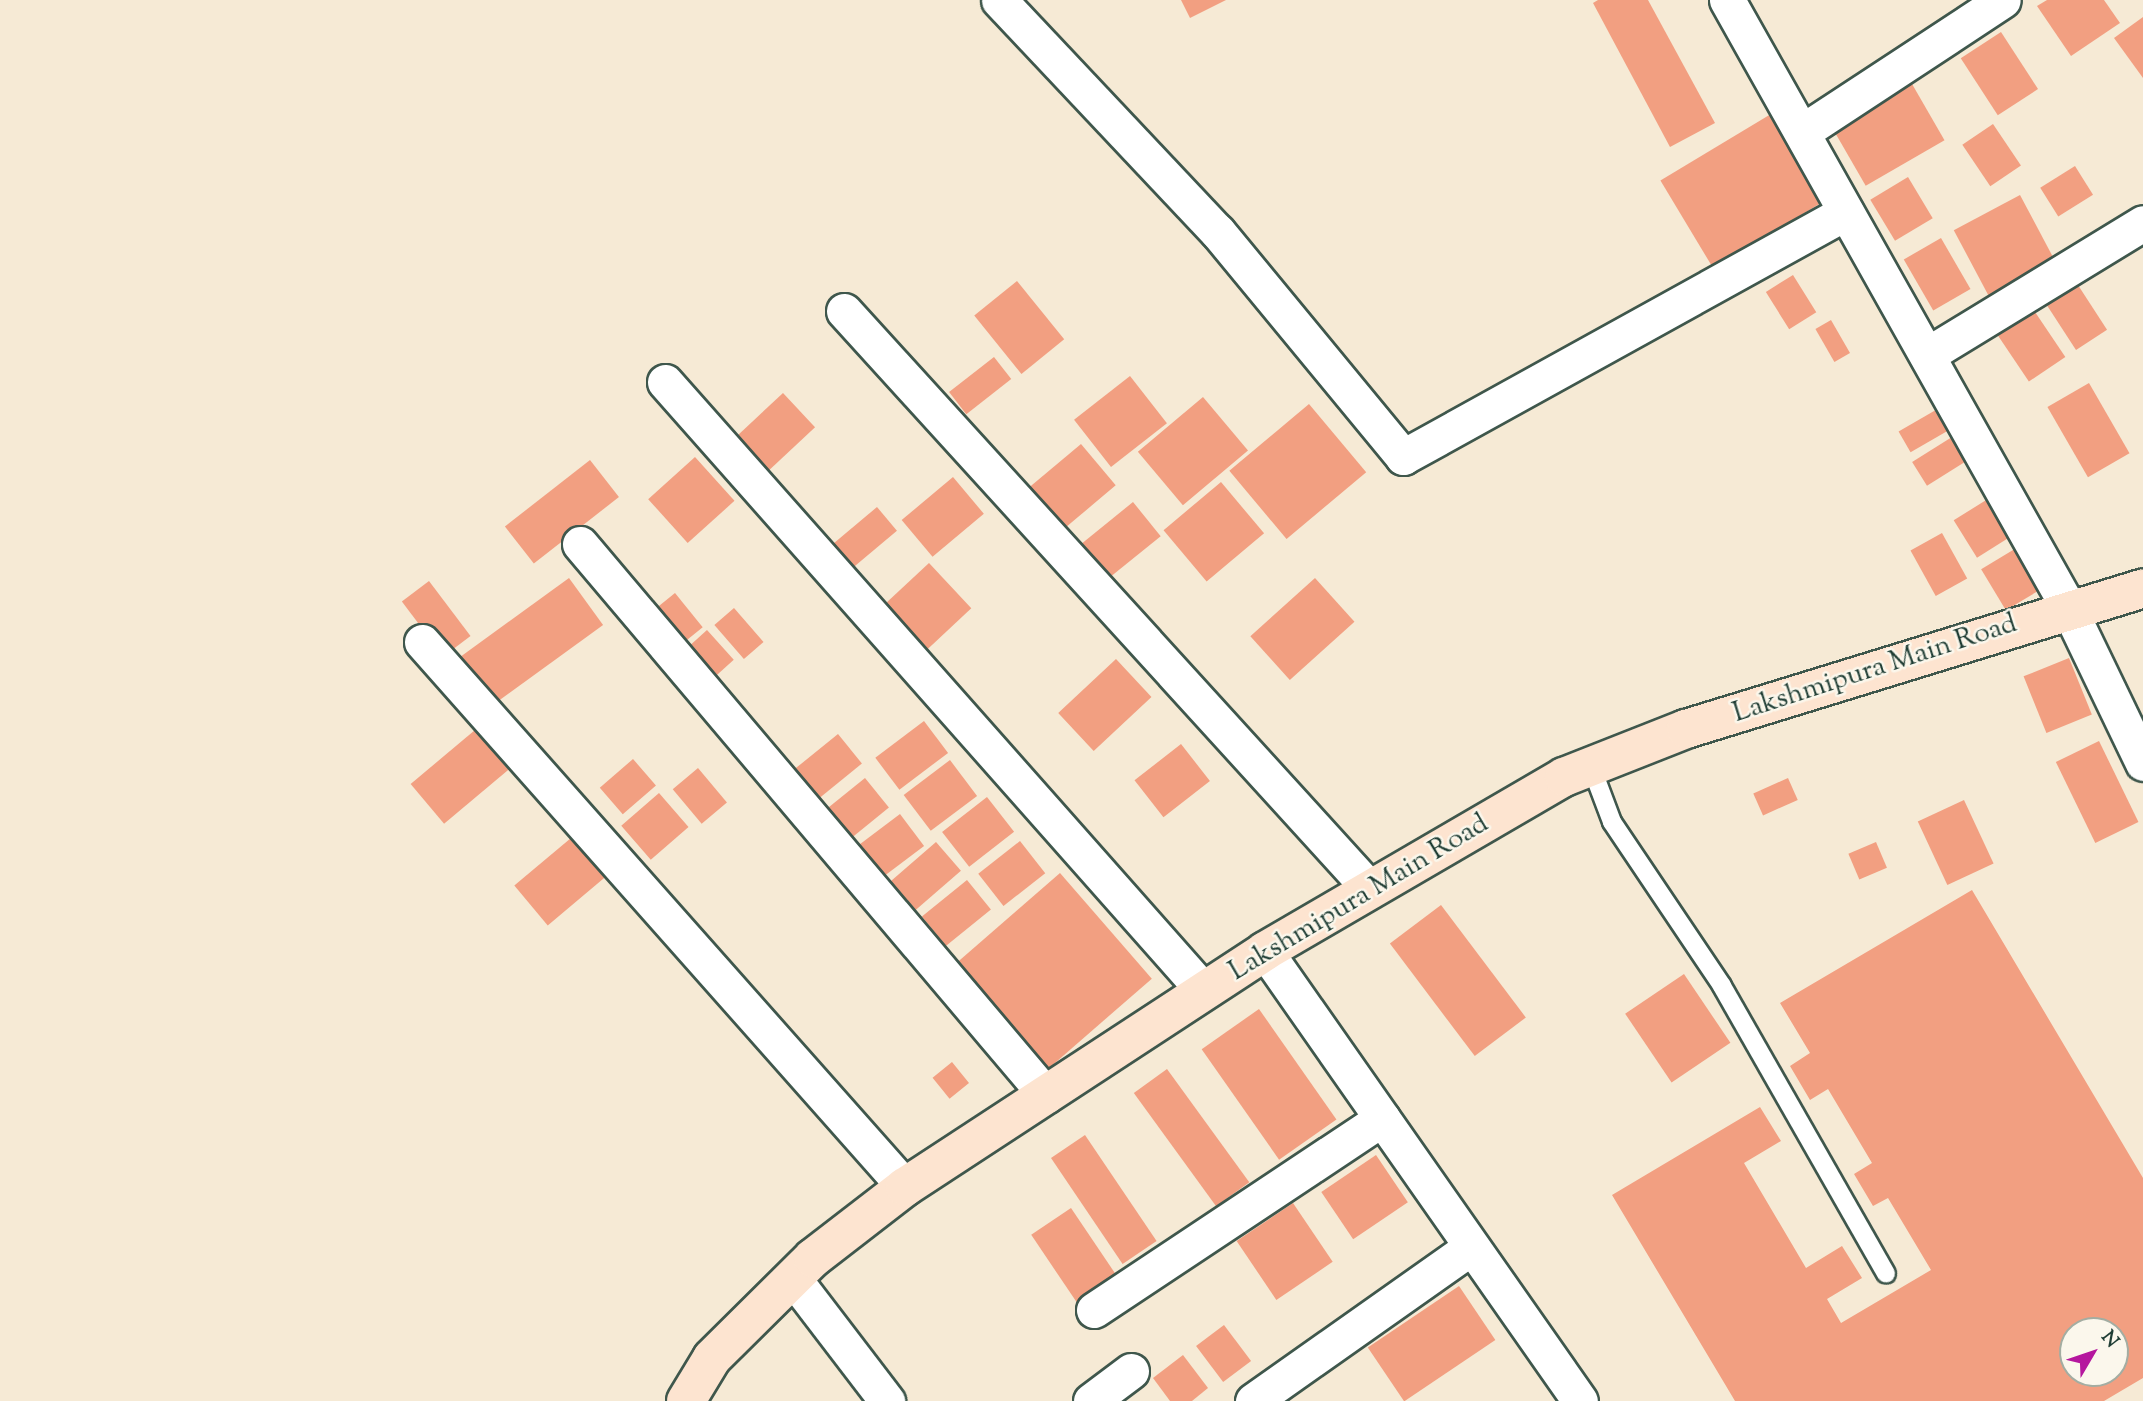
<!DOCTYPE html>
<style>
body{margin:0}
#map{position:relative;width:2143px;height:1401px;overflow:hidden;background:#f6ead5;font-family:"Sorts Mill Goudy",serif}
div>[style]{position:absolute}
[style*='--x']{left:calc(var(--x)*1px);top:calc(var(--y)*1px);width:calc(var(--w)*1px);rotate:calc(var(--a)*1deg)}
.building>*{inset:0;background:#f29f81;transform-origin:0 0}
.roads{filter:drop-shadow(2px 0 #3f574c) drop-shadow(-2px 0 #3f574c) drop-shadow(0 2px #3f574c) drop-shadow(0 -2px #3f574c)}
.service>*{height:18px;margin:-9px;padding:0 9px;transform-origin:9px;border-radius:9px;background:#fff}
.minor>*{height:35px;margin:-17.5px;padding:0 17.5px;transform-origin:17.5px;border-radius:17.5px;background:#fff}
.secondary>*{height:38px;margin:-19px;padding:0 19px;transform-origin:19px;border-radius:19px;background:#fde4d0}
span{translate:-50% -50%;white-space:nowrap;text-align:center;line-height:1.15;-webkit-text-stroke:5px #fbf7ec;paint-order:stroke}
.street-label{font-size:28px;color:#1f3d34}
.north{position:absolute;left:2059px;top:1317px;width:70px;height:70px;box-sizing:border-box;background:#fbf7ec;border:2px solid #a3ada2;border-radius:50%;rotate:51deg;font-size:19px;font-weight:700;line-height:28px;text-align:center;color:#1f3d34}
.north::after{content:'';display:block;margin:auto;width:24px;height:32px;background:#b5179e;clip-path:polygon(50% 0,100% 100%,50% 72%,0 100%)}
</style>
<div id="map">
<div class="building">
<i style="clip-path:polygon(1181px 0,1226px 0,1190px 18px)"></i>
<i style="clip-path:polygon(1598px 0,1648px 0,1715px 123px,1670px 147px,1593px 3px)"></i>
<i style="clip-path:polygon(2047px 0,2104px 0,2120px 23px,2071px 56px,2037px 6px)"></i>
<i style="clip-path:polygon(2143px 17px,2143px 78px,2114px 38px)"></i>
<i style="left:2001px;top:32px;width:68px;height:48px;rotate:57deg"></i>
<i style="left:1908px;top:77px;width:73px;height:91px;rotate:60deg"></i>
<i style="left:1771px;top:114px;width:102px;height:129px;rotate:59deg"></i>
<i style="left:1993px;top:124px;width:50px;height:37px;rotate:56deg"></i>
<i style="left:2075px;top:166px;width:34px;height:41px;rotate:58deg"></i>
<i style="left:1908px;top:177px;width:48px;height:44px;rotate:59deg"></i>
<i style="left:2020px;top:195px;width:77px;height:75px;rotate:62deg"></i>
<i style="left:1941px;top:238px;width:59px;height:43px;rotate:60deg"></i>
<i style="left:1793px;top:275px;width:44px;height:32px;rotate:58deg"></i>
<i style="left:1017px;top:281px;width:75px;height:55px;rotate:51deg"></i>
<i style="left:2076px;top:282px;width:57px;height:37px;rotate:57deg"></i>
<i style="left:2029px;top:303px;width:65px;height:44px;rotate:56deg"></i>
<i style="left:1831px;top:320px;width:38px;height:18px;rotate:60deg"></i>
<i style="left:994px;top:357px;width:28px;height:57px;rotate:52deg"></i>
<i style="left:1130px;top:376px;width:60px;height:71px;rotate:52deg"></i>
<i style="left:2089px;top:383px;width:81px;height:48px;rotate:60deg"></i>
<i style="left:783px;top:393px;width:47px;height:64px;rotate:47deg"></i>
<i style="left:1203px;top:397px;width:70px;height:85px;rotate:50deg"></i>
<i style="left:1309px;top:404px;width:89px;height:104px;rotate:50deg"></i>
<i style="left:1941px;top:407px;width:24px;height:49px;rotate:60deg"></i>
<i style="left:1952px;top:437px;width:28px;height:47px;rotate:58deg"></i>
<i style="left:1081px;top:444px;width:54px;height:76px;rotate:50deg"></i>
<i style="left:695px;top:457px;width:59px;height:63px;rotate:48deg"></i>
<i style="left:590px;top:460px;width:47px;height:108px;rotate:52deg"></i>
<i style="left:953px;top:477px;width:48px;height:67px;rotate:50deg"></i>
<i style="left:1221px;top:482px;width:67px;height:75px;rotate:50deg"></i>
<i style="left:1991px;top:497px;width:44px;height:44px;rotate:58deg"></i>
<i style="left:1133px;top:502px;width:44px;height:67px;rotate:51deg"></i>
<i style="left:877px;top:507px;width:31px;height:63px;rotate:50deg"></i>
<i style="left:1942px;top:533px;width:52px;height:36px;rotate:61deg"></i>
<i style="left:2018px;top:547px;width:48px;height:43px;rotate:59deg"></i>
<i style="left:929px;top:563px;width:62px;height:69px;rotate:47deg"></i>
<i style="left:569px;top:578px;width:58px;height:135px;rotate:54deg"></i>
<i style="left:1315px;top:578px;width:59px;height:87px;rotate:48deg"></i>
<i style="left:429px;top:581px;width:69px;height:34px;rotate:53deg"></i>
<i style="left:675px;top:593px;width:44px;height:33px;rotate:51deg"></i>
<i style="left:734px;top:608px;width:45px;height:26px;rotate:49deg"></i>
<i style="left:707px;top:630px;width:40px;height:35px;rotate:48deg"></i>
<i style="left:2069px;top:658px;width:61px;height:49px;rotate:68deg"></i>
<i style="left:1116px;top:659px;width:52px;height:79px;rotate:47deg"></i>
<i style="left:924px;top:721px;width:40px;height:61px;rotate:53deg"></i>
<i style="left:475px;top:730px;width:52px;height:84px;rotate:50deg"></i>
<i style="left:838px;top:734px;width:38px;height:55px;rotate:51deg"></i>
<i style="left:2099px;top:741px;width:90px;height:48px;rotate:64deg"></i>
<i style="left:1181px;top:744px;width:47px;height:59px;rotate:52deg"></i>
<i style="left:633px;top:759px;width:35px;height:44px;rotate:49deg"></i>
<i style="left:950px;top:760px;width:45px;height:58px;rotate:53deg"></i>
<i style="left:698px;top:768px;width:45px;height:33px;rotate:50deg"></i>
<i style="left:865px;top:778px;width:38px;height:51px;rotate:51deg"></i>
<i style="left:1788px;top:778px;width:24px;height:38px;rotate:66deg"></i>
<i style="left:659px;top:793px;width:45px;height:50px;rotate:49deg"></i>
<i style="left:987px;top:797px;width:44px;height:57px;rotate:52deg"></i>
<i style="left:1964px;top:800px;width:70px;height:51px;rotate:65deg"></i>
<i style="left:900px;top:814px;width:40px;height:59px;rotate:53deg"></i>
<i style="left:571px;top:838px;width:52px;height:74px;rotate:50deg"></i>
<i style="left:1020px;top:841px;width:41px;height:53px;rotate:52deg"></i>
<i style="left:936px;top:842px;width:38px;height:60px;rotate:49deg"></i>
<i style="left:1876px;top:842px;width:28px;height:30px;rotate:67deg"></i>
<i style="left:1060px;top:873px;width:140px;height:144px;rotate:49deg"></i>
<i style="left:967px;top:880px;width:38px;height:58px;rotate:51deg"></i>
<i style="clip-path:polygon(evenodd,1972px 890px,2143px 1178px,2143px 1378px,2104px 1401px,1735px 1401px,1612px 1195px,1760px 1107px,1781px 1141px,1744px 1163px,1806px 1268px,1842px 1246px,1862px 1278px,1827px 1299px,1841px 1323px,1931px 1270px,1888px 1198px,1873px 1206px,1854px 1174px,1872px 1163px,1828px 1089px,1810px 1100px,1790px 1066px,1810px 1053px,1780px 1003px,1972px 890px,2073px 1331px,2115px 1331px,2115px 1373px,2073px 1373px,2073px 1331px)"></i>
<i style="left:1441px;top:905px;width:141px;height:64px;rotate:53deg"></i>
<i style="left:1684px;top:974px;width:83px;height:71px;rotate:56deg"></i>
<i style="left:1259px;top:1009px;width:135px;height:70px;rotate:55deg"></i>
<i style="left:952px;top:1062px;width:27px;height:25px;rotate:51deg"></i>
<i style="left:1167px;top:1069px;width:140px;height:41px;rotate:54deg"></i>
<i style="left:1085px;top:1135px;width:128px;height:41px;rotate:56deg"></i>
<i style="left:1376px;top:1155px;width:57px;height:66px;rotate:56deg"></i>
<i style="left:1293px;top:1203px;width:71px;height:68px;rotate:56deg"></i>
<i style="left:1071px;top:1208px;width:82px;height:48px;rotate:56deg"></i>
<i style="left:1459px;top:1286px;width:65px;height:110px;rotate:56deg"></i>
<i style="left:1224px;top:1325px;width:45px;height:35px;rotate:53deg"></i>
<i style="clip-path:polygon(1183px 1355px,1208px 1388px,1192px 1401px,1170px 1401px,1153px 1378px)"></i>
</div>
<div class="roads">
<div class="service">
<i style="--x:1591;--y:766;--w:60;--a:69.4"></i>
<i style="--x:1612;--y:822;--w:197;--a:56.1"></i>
<i style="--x:1722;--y:986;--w:331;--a:60.3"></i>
</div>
<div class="minor">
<i style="--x:999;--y:0;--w:318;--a:46.7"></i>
<i style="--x:1217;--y:231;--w:293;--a:50.5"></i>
<i style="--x:1403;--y:457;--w:506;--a:-28.94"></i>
<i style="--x:1727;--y:0;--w:696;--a:60.67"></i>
<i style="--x:2068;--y:607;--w:173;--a:64.3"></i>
<i style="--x:1802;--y:132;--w:240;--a:-33.3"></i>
<i style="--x:844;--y:311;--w:780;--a:47.7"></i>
<i style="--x:1927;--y:355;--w:253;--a:-31.4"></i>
<i style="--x:665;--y:382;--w:813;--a:48.49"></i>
<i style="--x:580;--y:544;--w:722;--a:49.78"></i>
<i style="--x:422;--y:642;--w:728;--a:48.45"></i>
<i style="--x:1265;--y:951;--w:549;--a:55.01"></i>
<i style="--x:793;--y:1278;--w:155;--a:52.6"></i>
<i style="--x:1094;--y:1310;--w:346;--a:-33.6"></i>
<i style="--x:1091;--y:1401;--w:50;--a:-36.9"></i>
<i style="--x:1253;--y:1401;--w:267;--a:-35.2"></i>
</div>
<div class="secondary">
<i style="--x:686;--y:1401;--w:50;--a:-58.8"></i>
<i style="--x:712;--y:1358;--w:142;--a:-44.7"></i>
<i style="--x:813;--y:1258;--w:116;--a:-37.7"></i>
<i style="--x:905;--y:1187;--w:430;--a:-33.2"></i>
<i style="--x:1265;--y:951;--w:346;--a:-30.2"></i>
<i style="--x:1564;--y:777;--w:131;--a:-21.5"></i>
<i style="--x:1686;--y:729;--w:478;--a:-17.1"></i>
</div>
</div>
<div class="street-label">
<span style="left:1875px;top:669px;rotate:-18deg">Lakshmipura Main Road</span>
<span style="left:1359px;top:898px;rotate:-31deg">Lakshmipura Main Road</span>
</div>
<div class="north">N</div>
</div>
